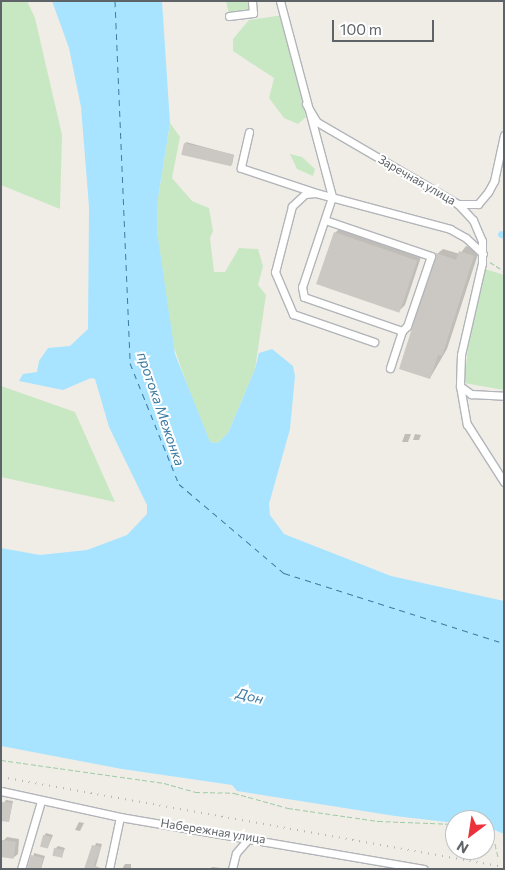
<!DOCTYPE html>
<meta charset="utf-8">
<style>
body{margin:0}
#map{position:relative;width:505px;height:870px;overflow:hidden;background:#f0ede7;font-family:Commissioner,sans-serif}
div>[style]{position:absolute}
[style*='--x']{left:calc(var(--x)*1px);top:calc(var(--y)*1px);width:calc(var(--w)*1px);rotate:calc(var(--a)*1deg)}
.green>*{inset:0;background:#c8e8c3}
.water>*{inset:0;background:#a8e4ff}
.shadow>*{inset:0;background:#0003}
.canal>*{height:7px;margin:-3.5px;padding:0 3.5px;transform-origin:3.5px;border-radius:3.5px;background:#a8e4ff}
.ferry>*{height:1px;margin-top:-0.5px;transform-origin:0;background:repeating-linear-gradient(90deg,#3c7ba2 0 6px,transparent 0 11px)}
.building>*{inset:0;background:#cbc8c3;transform-origin:0 0}
.path>*{height:1px;margin-top:-0.5px;transform-origin:0;background:repeating-linear-gradient(90deg,#9dcca5 0 5px,transparent 0 7.5px)}
.roads{filter:drop-shadow(1px 0 #b2b5b9) drop-shadow(-1px 0 #b2b5b9) drop-shadow(0 1px #b2b5b9) drop-shadow(0 -1px #b2b5b9)}
.minor>*{height:7px;margin:-3.5px;padding:0 3.5px;transform-origin:3.5px;border-radius:3.5px;background:#fff}
.rail>*{height:2px;margin-top:-1px;transform-origin:0;background:repeating-linear-gradient(90deg,#b5b6b7 0 1px,transparent 0 7px)}
span{translate:-50% -50%;white-space:nowrap;text-align:center;line-height:1.15;-webkit-text-stroke:4px #fff;paint-order:stroke}
.street-label{font-size:12px;color:#5e6367}
.water-label{font-size:14px;color:#3c7ba2;font-style:italic}
.frame{position:absolute;inset:0;border:2px solid #5e6367;pointer-events:none}
.north{position:absolute;left:445px;top:810px;width:50px;height:50px;box-sizing:border-box;background:#fff;border:1px solid #bfc1c2;border-radius:50%;rotate:211deg;font-size:14px;font-weight:700;line-height:20px;text-align:center;color:#5e6367}
.north::after{content:'';display:block;margin:auto;width:18px;height:22px;background:#ec313a;clip-path:polygon(50% 0,100% 100%,50% 72%,0 100%)}
.scale{position:absolute;left:332px;top:20px;width:102px;height:22px;box-sizing:border-box;border:2px solid #5e6367;border-top:0;padding-left:6px;font-size:15px;line-height:18px;white-space:nowrap;color:#5e6367;-webkit-text-stroke:4px #fff;paint-order:stroke}
</style>
<div id="map">
<div class="green">
<i style="clip-path:polygon(1px 1px,27px 1px,35px 18px,62px 135px,60px 209px,1px 185px)"></i>
<i style="clip-path:polygon(226px 1px,248px 1px,249px 11px,229px 14px)"></i>
<i style="clip-path:polygon(284px 15px,306px 117px,298px 124px,284px 118px,269px 98px,274px 78px,233px 51px,233px 39px,249px 20px)"></i>
<i style="clip-path:polygon(170px 123px,180px 137px,172px 178px,192px 201px,209px 208px,213px 231px,210px 238px,214px 272px,225px 272px,239px 248px,258px 249px,263px 266px,258px 285px,266px 295px,255px 369px,228px 433px,218px 443px,210px 442px,205px 436px,171px 339px,157px 231px,158px 198px)"></i>
<i style="clip-path:polygon(290px 154px,302px 157px,315px 169px,313px 176px,297px 169px)"></i>
<i style="clip-path:polygon(485px 269px,504px 275px,504px 390px,464px 383px,470px 331px)"></i>
<i style="clip-path:polygon(1px 386px,75px 412px,115px 502px,1px 477px)"></i>
</div>
<div class="water">
<i style="clip-path:polygon(52px 1px,162px 1px,170px 123px,158px 198px,157px 231px,175px 354px,210px 442px,218px 443px,228px 433px,255px 369px,259px 353px,272px 349px,293px 366px,295px 376px,290px 429px,269px 504px,270px 515px,284px 534px,391px 576px,504px 601px,504px 834px,485px 826px,485px 820px,455px 820px,455px 823px,395px 816px,237px 791px,232px 785px,122px 769px,1px 746px,1px 548px,40px 555px,87px 550px,127px 535px,147px 514px,147px 505px,109px 427px,95px 379px,91px 378px,63px 390px,19px 381px,23px 374px,37px 372px,39px 361px,48px 348px,70px 346px,88px 329px,89px 207px,81px 107px,69px 48px)"></i>
</div>
<div class="shadow">
<i style="clip-path:polygon(186px 142px,234px 155px,232px 165px,183px 154px)"></i>
<i style="clip-path:polygon(341px 227px,422px 254px,405px 305px,399px 311px,335px 233px)"></i>
<i style="clip-path:polygon(466px 246px,479px 251px,447px 349px,430px 378px,437px 254px,443px 249px,460px 254px)"></i>
<i style="clip-path:polygon(405px 434px,411px 434px,408px 442px,402px 442px)"></i>
<i style="clip-path:polygon(415px 434px,421px 435px,419px 440px,413px 440px)"></i>
<i style="clip-path:polygon(6px 800px,13px 801px,9px 821px,4px 803px)"></i>
<i style="clip-path:polygon(79px 822px,84px 823px,80px 831px,75px 830px)"></i>
<i style="clip-path:polygon(46px 833px,53px 835px,48px 847px,44px 836px)"></i>
<i style="clip-path:polygon(7px 837px,19px 839px,18px 854px,13px 858px,3px 841px)"></i>
<i style="clip-path:polygon(96px 843px,102px 844px,95px 869px,86px 869px)"></i>
<i style="clip-path:polygon(58px 846px,65px 848px,62px 856px,55px 849px)"></i>
<i style="clip-path:polygon(34px 853px,45px 856px,41px 869px,31px 869px)"></i>
<i style="clip-path:polygon(125px 864px,131px 864px,131px 869px,122px 869px)"></i>
<i style="clip-path:polygon(212px 867px,221px 868px,221px 869px,210px 869px)"></i>
</div>
<div class="canal">
<i style="--x:501;--y:234;--w:3;--a:18"></i>
</div>
<div class="ferry">
<i style="--x:115;--y:1;--w:362;--a:87.6"></i>
<i style="--x:130;--y:363;--w:131;--a:68"></i>
<i style="--x:179;--y:484;--w:138;--a:40.3"></i>
<i style="--x:284;--y:573;--w:231;--a:17.7"></i>
</div>
<div class="building">
<i style="left:184px;top:143px;width:51px;height:12px;rotate:13deg"></i>
<i style="left:334px;top:232px;width:88px;height:55px;rotate:19deg"></i>
<i style="clip-path:polygon(459px 251px,474px 256px,442px 356px,438px 355px,430px 379px,399px 369px,436px 253px,456px 260px)"></i>
<i style="clip-path:polygon(2px 802px,12px 803px,9px 822px,1px 821px)"></i>
<i style="left:43px;top:835px;width:8px;height:12px;rotate:14deg"></i>
<i style="left:2px;top:840px;width:14px;height:17px;rotate:8deg"></i>
<i style="clip-path:polygon(92px 845px,101px 847px,94px 865px,102px 869px,84px 869px)"></i>
<i style="left:54px;top:848px;width:10px;height:8px;rotate:11deg"></i>
<i style="clip-path:polygon(31px 855px,43px 858px,41px 869px,27px 869px)"></i>
</div>
<div class="path">
<i style="--x:490;--y:262;--w:17;--a:33"></i>
<i style="--x:1;--y:760;--w:165;--a:8"></i>
<i style="--x:164;--y:783;--w:32;--a:16"></i>
<i style="--x:195;--y:792;--w:39;--a:1"></i>
<i style="--x:234;--y:793;--w:56;--a:15.5"></i>
<i style="--x:288;--y:808;--w:91;--a:8.2"></i>
<i style="--x:378;--y:821;--w:77;--a:2.2"></i>
<i style="--x:485;--y:832;--w:16;--a:50"></i>
<i style="--x:495;--y:844;--w:13;--a:77"></i>
</div>
<div class="roads">
<div class="minor">
<i style="--x:280;--y:1;--w:203;--a:75.1"></i>
<i style="--x:229;--y:16;--w:24;--a:-7"></i>
<i style="--x:253;--y:13;--w:12;--a:-95"></i>
<i style="--x:306;--y:104;--w:21;--a:59"></i>
<i style="--x:317;--y:122;--w:163;--a:30.2"></i>
<i style="--x:458;--y:204;--w:22;--a:47"></i>
<i style="--x:473;--y:220;--w:23;--a:67"></i>
<i style="--x:482;--y:241;--w:22;--a:90"></i>
<i style="--x:482;--y:263;--w:94;--a:102.9"></i>
<i style="--x:461;--y:355;--w:31;--a:92"></i>
<i style="--x:460;--y:386;--w:14;--a:36"></i>
<i style="--x:471;--y:394;--w:33;--a:3"></i>
<i style="--x:249;--y:132;--w:37;--a:103"></i>
<i style="--x:241;--y:168;--w:79;--a:18.4"></i>
<i style="--x:316;--y:193;--w:139;--a:15"></i>
<i style="--x:450;--y:229;--w:18;--a:29"></i>
<i style="--x:466;--y:238;--w:23;--a:43"></i>
<i style="--x:315;--y:193;--w:10;--a:174"></i>
<i style="--x:305;--y:194;--w:18;--a:137"></i>
<i style="--x:292;--y:206;--w:68;--a:104.4"></i>
<i style="--x:275;--y:272;--w:46;--a:66.8"></i>
<i style="--x:293;--y:314;--w:86;--a:19.1"></i>
<i style="--x:332;--y:197;--w:95;--a:108.4"></i>
<i style="--x:302;--y:287;--w:10;--a:79"></i>
<i style="--x:304;--y:297;--w:104;--a:19.1"></i>
<i style="--x:402;--y:331;--w:39;--a:108"></i>
<i style="--x:459;--y:204;--w:19;--a:0"></i>
<i style="--x:478;--y:204;--w:16;--a:-50"></i>
<i style="--x:488;--y:192;--w:13;--a:-61"></i>
<i style="--x:494;--y:181;--w:47;--a:-77.7"></i>
<i style="--x:325;--y:220;--w:112;--a:18.8"></i>
<i style="--x:431;--y:256;--w:74;--a:108.9"></i>
<i style="--x:407;--y:326;--w:7;--a:135"></i>
<i style="--x:460;--y:386;--w:39;--a:80"></i>
<i style="--x:467;--y:424;--w:69;--a:57.5"></i>
<i style="--x:1;--y:791;--w:122;--a:12.3"></i>
<i style="--x:120;--y:817;--w:308;--a:9.7"></i>
<i style="--x:21;--y:869;--w:71;--a:-73.6"></i>
<i style="--x:109;--y:869;--w:53;--a:-78.1"></i>
<i style="--x:232;--y:869;--w:16;--a:-76"></i>
<i style="--x:236;--y:853;--w:18;--a:-49"></i>
</div>
</div>
<div class="rail">
<i style="--x:1;--y:777;--w:511;--a:10.14"></i>
</div>
<div class="street-label">
<span style="left:417px;top:180px;rotate:30deg">Заречная улица</span>
<span style="left:213px;top:831px;rotate:9deg">Набережная улица</span>
</div>
<div class="water-label">
<span style="left:161px;top:409px;rotate:71deg">протока Межонка</span>
<span style="left:250px;top:696px;rotate:14deg">Дон</span>
</div>
<div class="frame"></div>
<div class="north">N</div>
<div class="scale">100 m</div>
</div>
